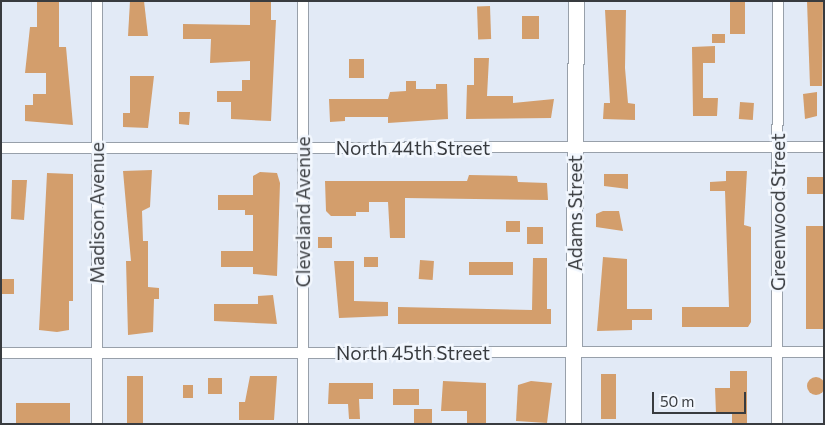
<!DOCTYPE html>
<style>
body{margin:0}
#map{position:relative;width:825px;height:425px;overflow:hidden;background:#e2eaf6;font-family:Commissioner,sans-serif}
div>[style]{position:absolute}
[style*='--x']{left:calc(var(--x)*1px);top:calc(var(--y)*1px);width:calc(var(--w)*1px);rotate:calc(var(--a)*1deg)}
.building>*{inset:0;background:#d39e6c;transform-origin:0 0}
.round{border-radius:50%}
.roads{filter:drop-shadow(1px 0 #98a0aa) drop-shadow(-1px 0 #98a0aa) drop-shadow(0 1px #98a0aa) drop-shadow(0 -1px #98a0aa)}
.minor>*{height:10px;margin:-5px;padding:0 5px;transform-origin:5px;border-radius:5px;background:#fff}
.secondary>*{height:15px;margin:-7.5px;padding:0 7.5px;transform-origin:7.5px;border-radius:7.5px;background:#fff}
span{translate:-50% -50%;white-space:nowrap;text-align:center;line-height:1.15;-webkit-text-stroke:5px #f2f7fe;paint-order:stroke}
.street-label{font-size:19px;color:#383b3f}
.frame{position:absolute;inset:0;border:2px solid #383b3f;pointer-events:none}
.scale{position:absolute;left:652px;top:392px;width:94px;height:22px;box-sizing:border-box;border:2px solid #383b3f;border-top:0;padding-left:6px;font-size:15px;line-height:18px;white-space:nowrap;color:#383b3f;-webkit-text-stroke:4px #f2f7fe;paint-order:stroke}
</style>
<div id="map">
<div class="building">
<i style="clip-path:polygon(37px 1px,59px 1px,59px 47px,66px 47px,73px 125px,25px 121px,25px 105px,33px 105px,33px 94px,46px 94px,46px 73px,25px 73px,30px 27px,37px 27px)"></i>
<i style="clip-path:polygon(130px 1px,144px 1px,148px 36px,128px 36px)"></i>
<i style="clip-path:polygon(250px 1px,271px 1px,271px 20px,276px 20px,271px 121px,231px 119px,231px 102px,217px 102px,217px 91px,242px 91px,242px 80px,250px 80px,250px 61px,210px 63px,211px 39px,183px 39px,183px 24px,250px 25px)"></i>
<i style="left:730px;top:1px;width:15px;height:33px"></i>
<i style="clip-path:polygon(807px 1px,823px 1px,822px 86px,810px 86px)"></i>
<i style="left:490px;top:6px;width:33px;height:13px;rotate:88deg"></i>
<i style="clip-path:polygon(605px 10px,626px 10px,625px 68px,628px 103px,635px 104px,635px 120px,603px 119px,604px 103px,610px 103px)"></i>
<i style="left:522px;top:16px;width:17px;height:23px"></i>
<i style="left:712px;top:34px;width:13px;height:9px"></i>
<i style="clip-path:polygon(715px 46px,715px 63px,703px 63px,703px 98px,718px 98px,717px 116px,693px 116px,692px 47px)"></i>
<i style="clip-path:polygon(474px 58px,489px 58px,487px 96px,513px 96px,513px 103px,554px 99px,551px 118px,466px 119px,467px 85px,474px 85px)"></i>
<i style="left:349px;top:59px;width:15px;height:19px"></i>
<i style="clip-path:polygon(130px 76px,154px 76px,148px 128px,123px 127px,123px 113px,130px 113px)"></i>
<i style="clip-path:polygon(406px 81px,416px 81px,416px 89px,436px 89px,436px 84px,447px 84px,448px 119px,388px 123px,388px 117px,345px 117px,345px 121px,330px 122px,329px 99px,388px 99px,390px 92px,406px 91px)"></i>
<i style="clip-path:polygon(817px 92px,817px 116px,805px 119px,803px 94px)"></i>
<i style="left:740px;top:102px;width:14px;height:17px;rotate:4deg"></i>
<i style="clip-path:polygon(179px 112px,190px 112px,189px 125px,179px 124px)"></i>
<i style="clip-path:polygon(152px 170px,150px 207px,142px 211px,143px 241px,148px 241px,148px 287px,159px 288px,159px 299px,154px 299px,153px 332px,128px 335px,126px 261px,131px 261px,123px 171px)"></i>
<i style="clip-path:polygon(726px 171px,747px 171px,744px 225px,751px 227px,751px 322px,748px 327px,682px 327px,682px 307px,729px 307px,725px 191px,710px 191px,710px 182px,726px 181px)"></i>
<i style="clip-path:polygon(260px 172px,277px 173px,280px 183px,277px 276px,253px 274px,253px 267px,221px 267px,221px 251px,253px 251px,253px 215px,245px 215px,245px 210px,218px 210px,218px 195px,253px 195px,253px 176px)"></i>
<i style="clip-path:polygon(47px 173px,73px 174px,73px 301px,69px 301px,69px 330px,57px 332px,39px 330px)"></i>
<i style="clip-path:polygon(604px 174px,628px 174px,628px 189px,604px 186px)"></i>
<i style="clip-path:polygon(469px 175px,517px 176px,518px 182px,547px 183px,548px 200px,405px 198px,405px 238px,390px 238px,388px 202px,369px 202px,369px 212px,356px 212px,356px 216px,331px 216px,326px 211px,325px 181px,467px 181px)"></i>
<i style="left:807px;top:177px;width:17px;height:17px"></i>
<i style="clip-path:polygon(12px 180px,27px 180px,24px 220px,11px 219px)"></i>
<i style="clip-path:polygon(603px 211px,619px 211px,623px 231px,596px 227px,596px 214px)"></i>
<i style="left:506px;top:221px;width:14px;height:11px"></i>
<i style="left:806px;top:226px;width:18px;height:103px"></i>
<i style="left:527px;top:227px;width:16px;height:17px"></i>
<i style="left:318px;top:237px;width:14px;height:11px"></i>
<i style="left:364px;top:257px;width:14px;height:10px"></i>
<i style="clip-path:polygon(603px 257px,627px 259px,627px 309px,652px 309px,652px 320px,632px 320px,632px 330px,597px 331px)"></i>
<i style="clip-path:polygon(533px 258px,547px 258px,547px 309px,551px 309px,551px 324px,398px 324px,398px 307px,532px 310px)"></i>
<i style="left:420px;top:260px;width:14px;height:19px;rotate:4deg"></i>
<i style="clip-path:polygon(334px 261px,354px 261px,354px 301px,388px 302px,388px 316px,339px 318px)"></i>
<i style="left:469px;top:262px;width:44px;height:13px"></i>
<i style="left:1px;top:279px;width:13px;height:15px"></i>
<i style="clip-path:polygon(273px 295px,277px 324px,214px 321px,214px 304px,258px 304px,258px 296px)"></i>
<i style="clip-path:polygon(730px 371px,747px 371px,747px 424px,732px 423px,732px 413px,716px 414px,715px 388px,730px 388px)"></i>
<i style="left:601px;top:374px;width:15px;height:45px"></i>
<i style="left:127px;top:376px;width:16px;height:48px"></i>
<i style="clip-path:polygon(250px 376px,277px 376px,274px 420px,239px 420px,239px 402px,245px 402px)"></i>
<i class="round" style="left:807px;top:377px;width:18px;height:18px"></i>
<i style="left:208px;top:378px;width:14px;height:16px"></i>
<i style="clip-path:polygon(443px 381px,486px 383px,486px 423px,467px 423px,467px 411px,441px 411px)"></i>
<i style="clip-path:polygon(531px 381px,552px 383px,547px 423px,516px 421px,518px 385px)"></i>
<i style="clip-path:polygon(329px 383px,373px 383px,373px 399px,359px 399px,360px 419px,349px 419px,348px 404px,328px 404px)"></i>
<i style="left:183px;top:385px;width:10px;height:13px"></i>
<i style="left:393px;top:389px;width:26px;height:16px"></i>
<i style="left:16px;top:403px;width:54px;height:21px"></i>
<i style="left:414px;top:409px;width:18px;height:15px"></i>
</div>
<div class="roads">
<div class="minor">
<i style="--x:1;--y:148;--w:823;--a:-0.07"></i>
<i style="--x:1;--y:353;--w:823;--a:-0.07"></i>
<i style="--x:97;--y:424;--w:423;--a:-90"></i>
<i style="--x:303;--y:424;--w:423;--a:-90"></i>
<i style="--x:777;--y:424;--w:423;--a:-89.9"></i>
</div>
<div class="secondary">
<i style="--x:573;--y:424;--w:423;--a:-89.6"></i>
</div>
</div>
<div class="street-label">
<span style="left:413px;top:148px">North 44th Street</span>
<span style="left:303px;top:212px;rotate:-90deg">Cleveland Avenue</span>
<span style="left:778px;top:212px;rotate:-90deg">Greenwood Street</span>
<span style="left:97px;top:213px;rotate:-90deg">Madison Avenue</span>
<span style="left:575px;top:213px;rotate:-90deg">Adams Street</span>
<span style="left:413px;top:353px">North 45th Street</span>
</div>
<div class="frame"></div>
<div class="scale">50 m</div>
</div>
